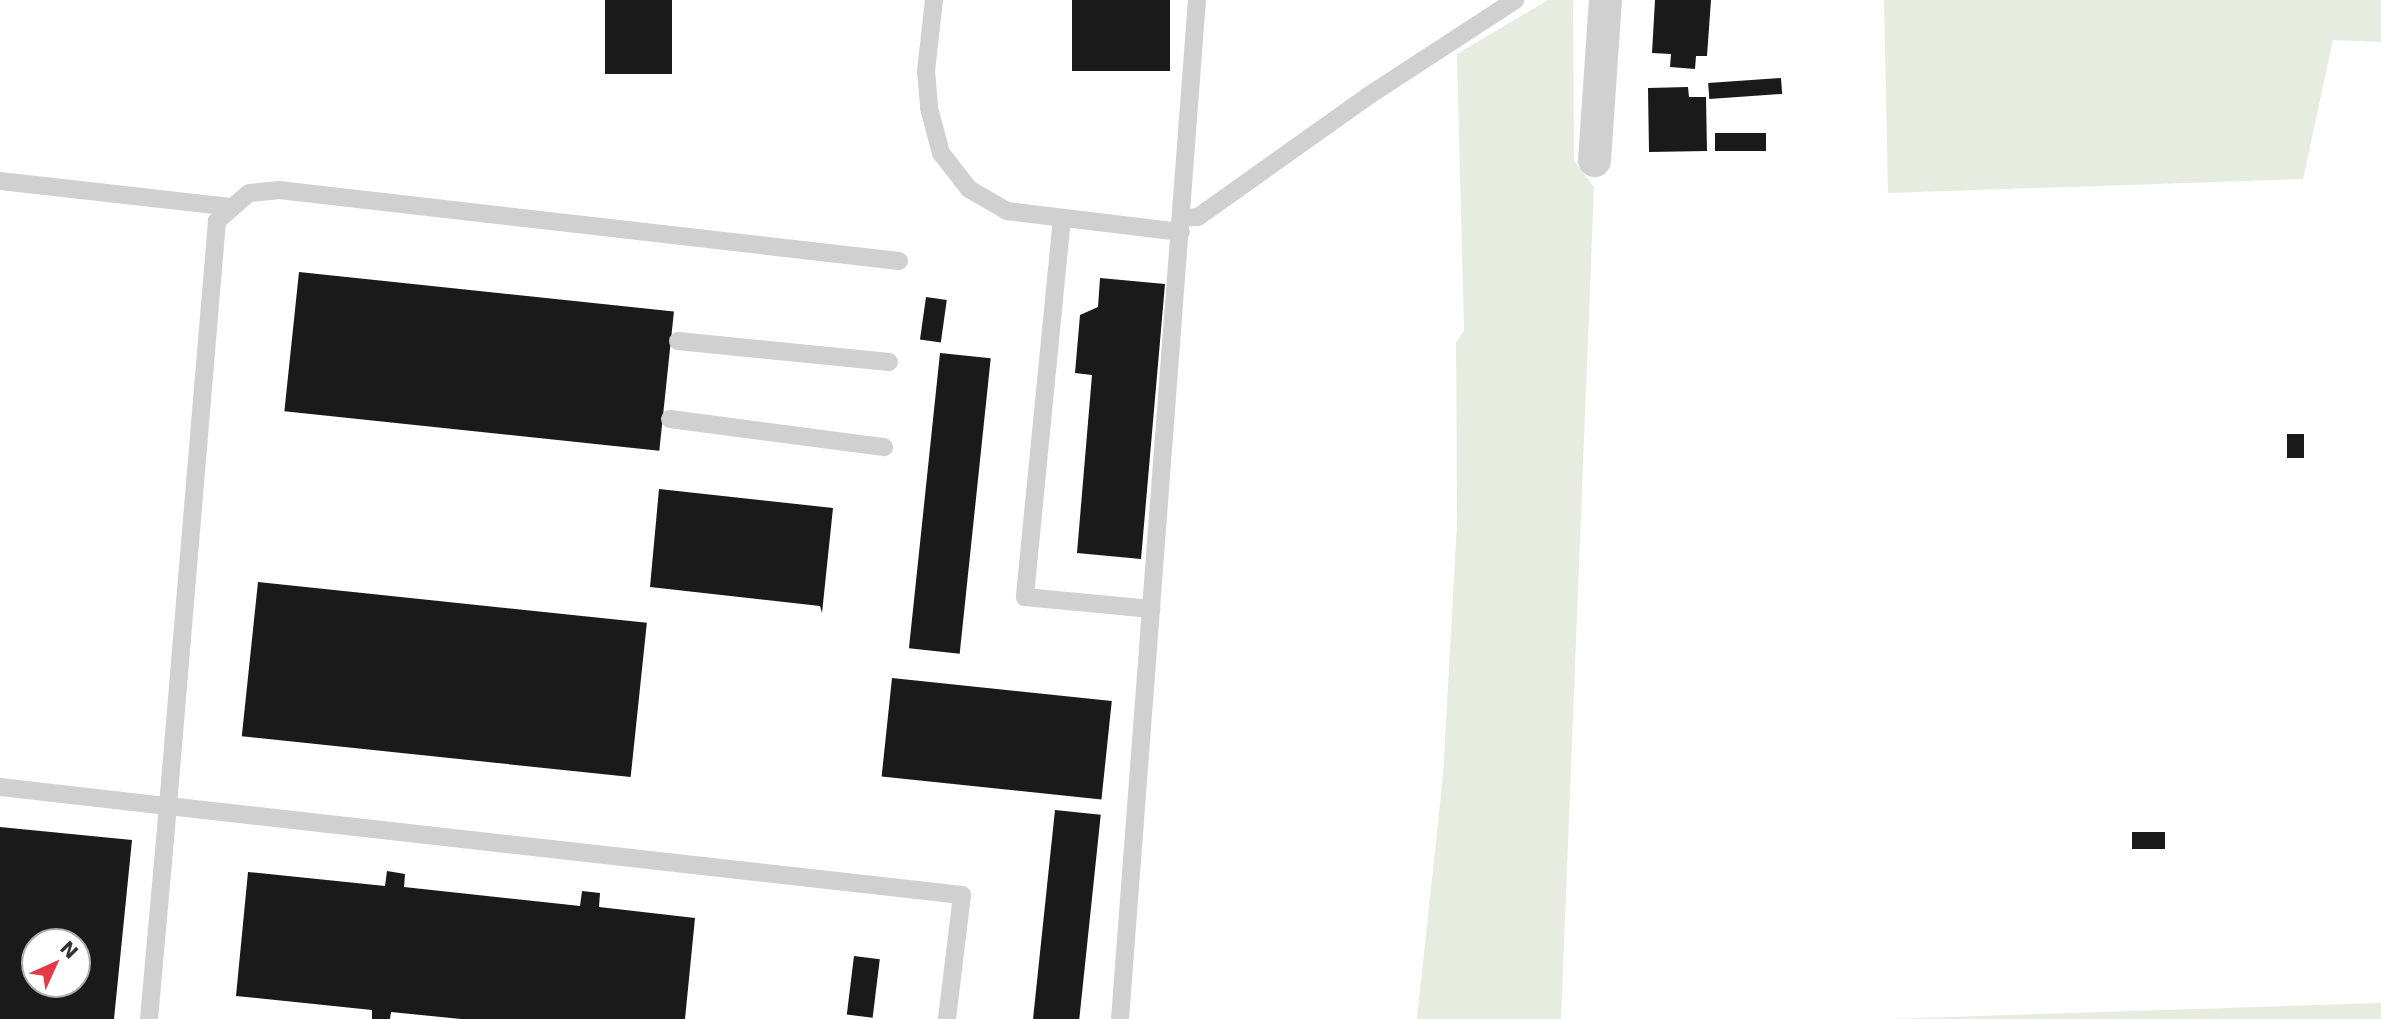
<!DOCTYPE html>
<style>
body{margin:0}
#map{position:relative;width:2381px;height:1019px;overflow:hidden;background:#fff;font-family:"DejaVu Sans",sans-serif}
div>[style]{position:absolute}
[style*='--x']{left:calc(var(--x)*1px);top:calc(var(--y)*1px);width:calc(var(--w)*1px);rotate:calc(var(--a)*1deg)}
.green>*{inset:0;background:#e6ecdf}
.building>*{inset:0;background:#1a1a1a;transform-origin:0 0}
.lane>*{height:18px;margin:-9px;padding:0 9px;transform-origin:9px;border-radius:9px;background:#d0d0d0}
.street>*{height:33px;margin:-16.5px;padding:0 16.5px;transform-origin:16.5px;border-radius:16.5px;background:#d0d0d0}
span{translate:-50% -50%;white-space:nowrap;text-align:center;line-height:1.15;-webkit-text-stroke:7px #fff;paint-order:stroke}
.north{position:absolute;left:21px;top:928px;width:70px;height:70px;box-sizing:border-box;background:#fff;border:2px solid #adadad;border-radius:50%;rotate:45deg;font-size:19px;font-weight:700;line-height:28px;text-align:center;color:#333}
.north::after{content:'';display:block;margin:auto;width:24px;height:32px;background:#e63946;clip-path:polygon(50% 0,100% 100%,50% 72%,0 100%)}
</style>
<div id="map">
<div class="green">
<i style="clip-path:polygon(1548px 0,1573px 0,1574px 161px,1594px 187px,1561px 1019px,1417px 1019px,1443px 776px,1457px 523px,1456px 343px,1464px 330px,1457px 54px)"></i>
<i style="clip-path:polygon(1884px 0,2381px 0,2381px 42px,2333px 40px,2303px 179px,1888px 193px)"></i>
<i style="clip-path:polygon(2381px 1003px,2381px 1019px,1888px 1019px)"></i>
</div>
<div class="building">
<i style="left:605px;top:0;width:67px;height:74px"></i>
<i style="left:1072px;top:0;width:98px;height:71px"></i>
<i style="clip-path:polygon(1655px 0,1711px 0,1707px 56px,1696px 56px,1695px 69px,1670px 67px,1671px 54px,1652px 53px)"></i>
<i style="left:1781px;top:78px;width:16px;height:73px;rotate:86deg"></i>
<i style="clip-path:polygon(1688px 87px,1689px 97px,1706px 97px,1707px 151px,1649px 152px,1648px 88px)"></i>
<i style="left:1715px;top:133px;width:51px;height:18px"></i>
<i style="left:299px;top:272px;width:377px;height:140px;rotate:6deg"></i>
<i style="clip-path:polygon(1100px 278px,1165px 284px,1141px 559px,1077px 553px,1092px 375px,1075px 373px,1080px 315px,1098px 307px)"></i>
<i style="left:926px;top:297px;width:21px;height:43px;rotate:8deg"></i>
<i style="left:940px;top:353px;width:51px;height:297px;rotate:6deg"></i>
<i style="left:2287px;top:434px;width:17px;height:24px"></i>
<i style="clip-path:polygon(659px 489px,833px 508px,822px 613px,820px 606px,650px 587px)"></i>
<i style="left:258px;top:582px;width:391px;height:155px;rotate:6deg"></i>
<i style="left:892px;top:678px;width:221px;height:99px;rotate:6deg"></i>
<i style="left:1055px;top:810px;width:46px;height:210px;rotate:6deg"></i>
<i style="clip-path:polygon(evenodd,0 827px,132px 840px,114px 1019px,0 1019px,0 827px,35px 942px,77px 942px,77px 984px,35px 984px,35px 942px)"></i>
<i style="left:2132px;top:832px;width:33px;height:17px"></i>
<i style="clip-path:polygon(387px 871px,405px 874px,404px 887px,580px 906px,582px 891px,600px 893px,599px 907px,695px 918px,685px 1019px,461px 1019px,391px 1012px,390px 1019px,372px 1019px,372px 1010px,236px 996px,248px 872px,385px 886px)"></i>
<i style="left:854px;top:956px;width:26px;height:59px;rotate:7deg"></i>
</div>
<div class="lane">
<i style="--x:934;--y:0;--w:71;--a:96.4"></i>
<i style="--x:926;--y:71;--w:37;--a:85"></i>
<i style="--x:929;--y:108;--w:47;--a:75.1"></i>
<i style="--x:941;--y:153;--w:46;--a:52.1"></i>
<i style="--x:969;--y:189;--w:44;--a:30.1"></i>
<i style="--x:1007;--y:211;--w:175;--a:6.9"></i>
<i style="--x:0;--y:181;--w:234;--a:6.4"></i>
<i style="--x:1062;--y:218;--w:381;--a:95.6"></i>
<i style="--x:1025;--y:597;--w:127;--a:5.4"></i>
<i style="--x:1182;--y:218;--w:16;--a:-4"></i>
<i style="--x:1198;--y:217;--w:209;--a:-35.4"></i>
<i style="--x:1368;--y:96;--w:176;--a:-33.1"></i>
<i style="--x:899;--y:261;--w:624;--a:-173.47"></i>
<i style="--x:279;--y:190;--w:30;--a:174"></i>
<i style="--x:249;--y:193;--w:43;--a:138.8"></i>
<i style="--x:217;--y:221;--w:587;--a:94.79"></i>
<i style="--x:168;--y:806;--w:799;--a:6.4"></i>
<i style="--x:962;--y:895;--w:125;--a:96.9"></i>
<i style="--x:678;--y:341;--w:212;--a:5.7"></i>
<i style="--x:670;--y:419;--w:216;--a:7.5"></i>
<i style="--x:0;--y:787;--w:169;--a:6.5"></i>
<i style="--x:168;--y:806;--w:214;--a:95.1"></i>
<i style="--x:1120;--y:1019;--w:1022;--a:-85.68"></i>
</div>
<div class="street">
<i style="--x:1594;--y:160;--w:160;--a:-86.1"></i>
</div>
<div class="north">N</div>
</div>
